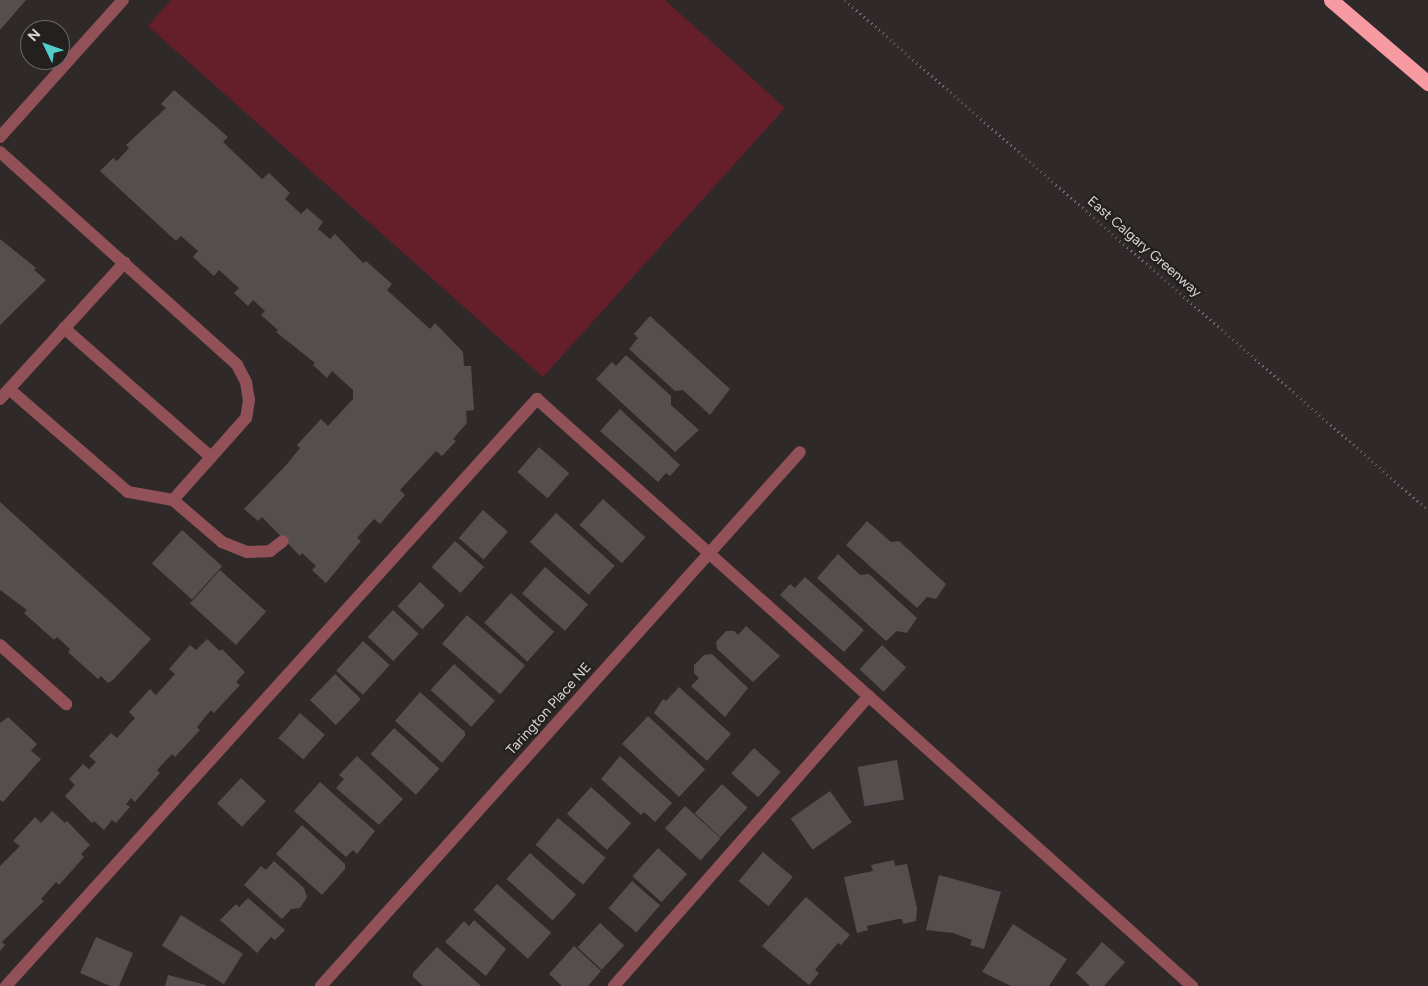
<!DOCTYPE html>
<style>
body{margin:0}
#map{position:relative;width:1428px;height:986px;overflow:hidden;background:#2f292a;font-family:Figtree,sans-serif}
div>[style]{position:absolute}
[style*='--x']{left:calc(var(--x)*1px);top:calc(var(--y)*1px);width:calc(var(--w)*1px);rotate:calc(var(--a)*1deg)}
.green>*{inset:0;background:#641f2a}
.building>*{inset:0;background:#554e4f;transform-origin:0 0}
.path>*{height:3px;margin-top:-1.5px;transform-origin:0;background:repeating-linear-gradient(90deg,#716c6d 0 1px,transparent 0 5px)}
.service>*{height:12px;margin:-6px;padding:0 6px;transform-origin:6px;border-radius:6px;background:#915157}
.minor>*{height:12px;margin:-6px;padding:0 6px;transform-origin:6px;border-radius:6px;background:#915157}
.motorway>*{height:15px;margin:-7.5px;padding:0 7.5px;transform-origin:7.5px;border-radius:7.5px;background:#f89aa2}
span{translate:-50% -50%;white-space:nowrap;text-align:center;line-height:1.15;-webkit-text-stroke:4.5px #252020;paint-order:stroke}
.street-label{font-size:14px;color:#dbd7d7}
.north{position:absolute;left:20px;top:20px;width:50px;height:50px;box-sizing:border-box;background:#252020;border:1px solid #6e6969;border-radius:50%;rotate:312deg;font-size:14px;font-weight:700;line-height:20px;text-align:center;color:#dbd7d7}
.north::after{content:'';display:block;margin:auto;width:18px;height:22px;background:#52cdcc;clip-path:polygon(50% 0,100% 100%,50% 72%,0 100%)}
</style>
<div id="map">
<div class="green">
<i style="clip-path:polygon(171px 0,665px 0,785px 108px,543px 377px,148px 26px)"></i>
</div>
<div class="building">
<i style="clip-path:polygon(0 0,26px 0,0 30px)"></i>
<i style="clip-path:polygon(174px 90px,228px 137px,223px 142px,262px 179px,269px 173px,290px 193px,285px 199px,301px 214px,307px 208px,323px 222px,318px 229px,330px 239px,335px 234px,363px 263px,366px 261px,392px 284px,387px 290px,430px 329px,435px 323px,463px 352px,464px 366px,471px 366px,474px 410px,466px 411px,467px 423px,453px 439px,456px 441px,442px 456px,436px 451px,400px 490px,405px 495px,380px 524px,374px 519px,357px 538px,361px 541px,326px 583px,312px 570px,316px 566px,302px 553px,300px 556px,262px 517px,258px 521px,244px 509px,287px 464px,300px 448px,297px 445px,321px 419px,328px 426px,353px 399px,353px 390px,332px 371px,327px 378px,313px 365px,315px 363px,276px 332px,278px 330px,261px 315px,265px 311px,253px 300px,248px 306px,234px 293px,239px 288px,219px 270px,214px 276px,193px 257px,198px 251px,181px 236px,176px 241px,100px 171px,113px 158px,117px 161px,129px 148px,126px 145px,166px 108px,161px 104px)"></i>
<i style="clip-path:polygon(0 239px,36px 268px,34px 270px,46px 280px,0 325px)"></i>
<i style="clip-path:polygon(650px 316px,730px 389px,710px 415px,683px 390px,675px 391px,629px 349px,638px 338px,634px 334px)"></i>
<i style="clip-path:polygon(626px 355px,671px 396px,671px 405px,699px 430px,675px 452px,596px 379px,612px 362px,616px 366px)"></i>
<i style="clip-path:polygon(620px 409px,680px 465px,670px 476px,666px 473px,658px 482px,600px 431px)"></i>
<i style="left:539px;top:447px;width:40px;height:33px;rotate:41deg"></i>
<i style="left:603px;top:499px;width:57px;height:35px;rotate:42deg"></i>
<i style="clip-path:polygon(0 502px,151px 639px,113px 680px,108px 683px,101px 676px,98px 679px,68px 652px,70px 649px,57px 637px,54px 640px,24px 613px,27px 610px,0 590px)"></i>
<i style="left:483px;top:510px;width:33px;height:37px;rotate:41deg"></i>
<i style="left:556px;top:513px;width:79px;height:39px;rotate:42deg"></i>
<i style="clip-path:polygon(867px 521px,891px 542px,899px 541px,946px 584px,936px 599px,927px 597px,917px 608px,846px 545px)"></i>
<i style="left:182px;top:530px;width:54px;height:45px;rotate:42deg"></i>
<i style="left:455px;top:541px;width:39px;height:35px;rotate:42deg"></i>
<i style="clip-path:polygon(838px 554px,860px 575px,869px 574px,917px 618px,907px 633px,897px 631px,886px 641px,817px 578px)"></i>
<i style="left:545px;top:567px;width:57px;height:35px;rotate:41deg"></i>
<i style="left:220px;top:570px;width:62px;height:45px;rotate:42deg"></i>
<i style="clip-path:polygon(805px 577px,864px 630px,844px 652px,780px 595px,790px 584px,795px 588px)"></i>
<i style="left:420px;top:582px;width:34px;height:33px;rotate:43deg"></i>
<i style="left:511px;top:593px;width:58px;height:40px;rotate:42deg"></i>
<i style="left:393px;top:610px;width:35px;height:37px;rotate:43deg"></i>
<i style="left:467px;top:615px;width:77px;height:38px;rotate:41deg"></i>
<i style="clip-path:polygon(746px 626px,780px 656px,753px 682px,717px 649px,716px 642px,726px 631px,734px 631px,738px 635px)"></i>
<i style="clip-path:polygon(207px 639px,220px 651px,222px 649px,245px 672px,236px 682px,240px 685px,214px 713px,211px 710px,197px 727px,200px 730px,175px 757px,172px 754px,157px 770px,160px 773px,135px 802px,131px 798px,126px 804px,130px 807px,116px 823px,112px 820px,104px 830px,94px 821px,92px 823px,65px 796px,75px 785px,69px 779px,83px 764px,89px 769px,96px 762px,89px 756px,111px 733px,117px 738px,135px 718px,129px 712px,150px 689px,156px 695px,175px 674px,169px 669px,190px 645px,196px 650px)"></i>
<i style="left:363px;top:641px;width:36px;height:40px;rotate:42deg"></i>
<i style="left:882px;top:645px;width:33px;height:33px;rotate:43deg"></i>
<i style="clip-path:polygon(712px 654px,748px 688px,725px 717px,691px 686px,699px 678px,694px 673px,694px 665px,704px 655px)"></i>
<i style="left:454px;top:664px;width:55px;height:35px;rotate:42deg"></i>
<i style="left:335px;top:674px;width:36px;height:36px;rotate:44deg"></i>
<i style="clip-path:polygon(679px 687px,731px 734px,707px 761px,654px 713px,663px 699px,666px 701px)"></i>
<i style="clip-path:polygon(420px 692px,465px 732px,465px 736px,442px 763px,395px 721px)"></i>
<i style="left:300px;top:713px;width:33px;height:33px;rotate:41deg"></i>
<i style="left:648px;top:716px;width:78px;height:38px;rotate:43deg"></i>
<i style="clip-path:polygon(8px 717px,37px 744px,31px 751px,41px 759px,3px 802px,0 800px,0 723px)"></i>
<i style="left:394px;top:728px;width:61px;height:35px;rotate:42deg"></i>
<i style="left:754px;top:748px;width:36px;height:34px;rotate:42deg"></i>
<i style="clip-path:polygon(357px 756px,403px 799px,379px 825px,336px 788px,344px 779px,339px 775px)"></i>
<i style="clip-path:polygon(620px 756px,672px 803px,655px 822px,644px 812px,641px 815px,601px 779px)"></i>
<i style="left:897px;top:760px;width:40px;height:40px;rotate:80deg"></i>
<i style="left:241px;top:778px;width:34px;height:35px;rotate:43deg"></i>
<i style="clip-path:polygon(320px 782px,375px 831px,357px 854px,353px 850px,346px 857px,294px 811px)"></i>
<i style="left:722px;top:784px;width:35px;height:40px;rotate:43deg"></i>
<i style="left:591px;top:787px;width:54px;height:36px;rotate:42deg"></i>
<i style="left:830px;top:791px;width:38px;height:48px;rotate:55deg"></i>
<i style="left:685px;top:806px;width:48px;height:30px;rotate:42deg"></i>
<i style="clip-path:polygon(52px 811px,65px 823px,67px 821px,90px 845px,81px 854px,84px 857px,59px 885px,56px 882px,41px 899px,44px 901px,2px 942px,5px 945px,0 951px,0 866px,20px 846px,13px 841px,35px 817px,41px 823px)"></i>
<i style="left:558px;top:818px;width:62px;height:35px;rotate:40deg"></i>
<i style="clip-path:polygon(302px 825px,345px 864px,345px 869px,322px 895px,276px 854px)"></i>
<i style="left:658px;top:848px;width:39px;height:38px;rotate:42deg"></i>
<i style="left:763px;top:852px;width:39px;height:38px;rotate:40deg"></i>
<i style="left:530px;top:853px;width:62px;height:35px;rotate:42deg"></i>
<i style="clip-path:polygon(894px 860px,895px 866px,907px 864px,917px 908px,916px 921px,903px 924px,902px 919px,898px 919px,867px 926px,868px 930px,857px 933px,844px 877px,873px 871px,871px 865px)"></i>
<i style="clip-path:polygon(274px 861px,304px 888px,307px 897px,300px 908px,291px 909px,282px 919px,244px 885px,261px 866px,266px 870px)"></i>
<i style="clip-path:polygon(939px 875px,1001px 892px,984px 949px,970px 945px,972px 940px,953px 933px,926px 930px)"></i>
<i style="left:632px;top:881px;width:37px;height:36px;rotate:41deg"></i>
<i style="left:497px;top:884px;width:73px;height:35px;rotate:42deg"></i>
<i style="clip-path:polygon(806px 897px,850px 935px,841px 945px,838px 943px,815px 970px,819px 973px,809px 985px,762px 946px)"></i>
<i style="clip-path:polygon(248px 898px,285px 930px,275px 940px,271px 937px,257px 953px,220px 920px,236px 904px,239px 907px)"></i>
<i style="left:181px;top:915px;width:73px;height:36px;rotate:32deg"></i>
<i style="clip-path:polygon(474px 920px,506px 949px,486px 976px,445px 942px,464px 921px,469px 926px)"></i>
<i style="left:600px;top:923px;width:33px;height:33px;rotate:43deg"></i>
<i style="clip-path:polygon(1013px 924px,1067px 959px,1049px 986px,1011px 986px,982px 972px)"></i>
<i style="clip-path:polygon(96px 937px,133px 953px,119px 986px,110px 986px,80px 973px)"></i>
<i style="clip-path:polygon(1102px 942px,1125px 962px,1104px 986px,1090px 986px,1076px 973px)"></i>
<i style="clip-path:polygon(574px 946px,601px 971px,588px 986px,562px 986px,549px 974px)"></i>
<i style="clip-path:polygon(437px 947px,481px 986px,423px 986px,413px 977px,413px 973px)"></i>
<i style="clip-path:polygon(168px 975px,206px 985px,206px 986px,165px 986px)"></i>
</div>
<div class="path">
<i style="--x:845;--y:0;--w:775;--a:41.18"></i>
</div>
<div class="service">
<i style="--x:0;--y:152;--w:319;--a:41.9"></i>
<i style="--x:237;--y:365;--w:19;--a:62"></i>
<i style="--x:246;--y:382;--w:18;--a:81"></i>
<i style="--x:249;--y:400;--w:18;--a:99"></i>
<i style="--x:246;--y:418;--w:110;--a:131.7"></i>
<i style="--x:173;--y:500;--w:46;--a:-169.9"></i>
<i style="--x:128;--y:492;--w:157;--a:-139.1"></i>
<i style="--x:64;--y:328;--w:196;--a:41.3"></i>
<i style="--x:0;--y:399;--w:185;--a:-47.6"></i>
<i style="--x:173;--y:500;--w:65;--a:40.6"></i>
<i style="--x:222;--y:542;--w:27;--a:22"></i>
<i style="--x:247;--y:552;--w:23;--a:-2"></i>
<i style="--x:270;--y:551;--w:16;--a:-38"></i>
<i style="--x:0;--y:645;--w:89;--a:41.8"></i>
<i style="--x:6;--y:986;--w:792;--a:-47.87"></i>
<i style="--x:537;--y:399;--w:880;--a:41.87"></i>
<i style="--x:614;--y:986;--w:386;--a:-48.7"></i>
</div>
<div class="minor">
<i style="--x:0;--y:137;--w:184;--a:-48.1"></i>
<i style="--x:321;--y:986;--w:717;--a:-48.11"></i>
</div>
<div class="motorway">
<i style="--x:1331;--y:0;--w:128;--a:40.6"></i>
</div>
<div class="street-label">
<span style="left:1144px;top:247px;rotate:41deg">East Calgary Greenway</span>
<span style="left:549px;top:709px;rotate:-48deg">Tarington Place NE</span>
</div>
<div class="north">N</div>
</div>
